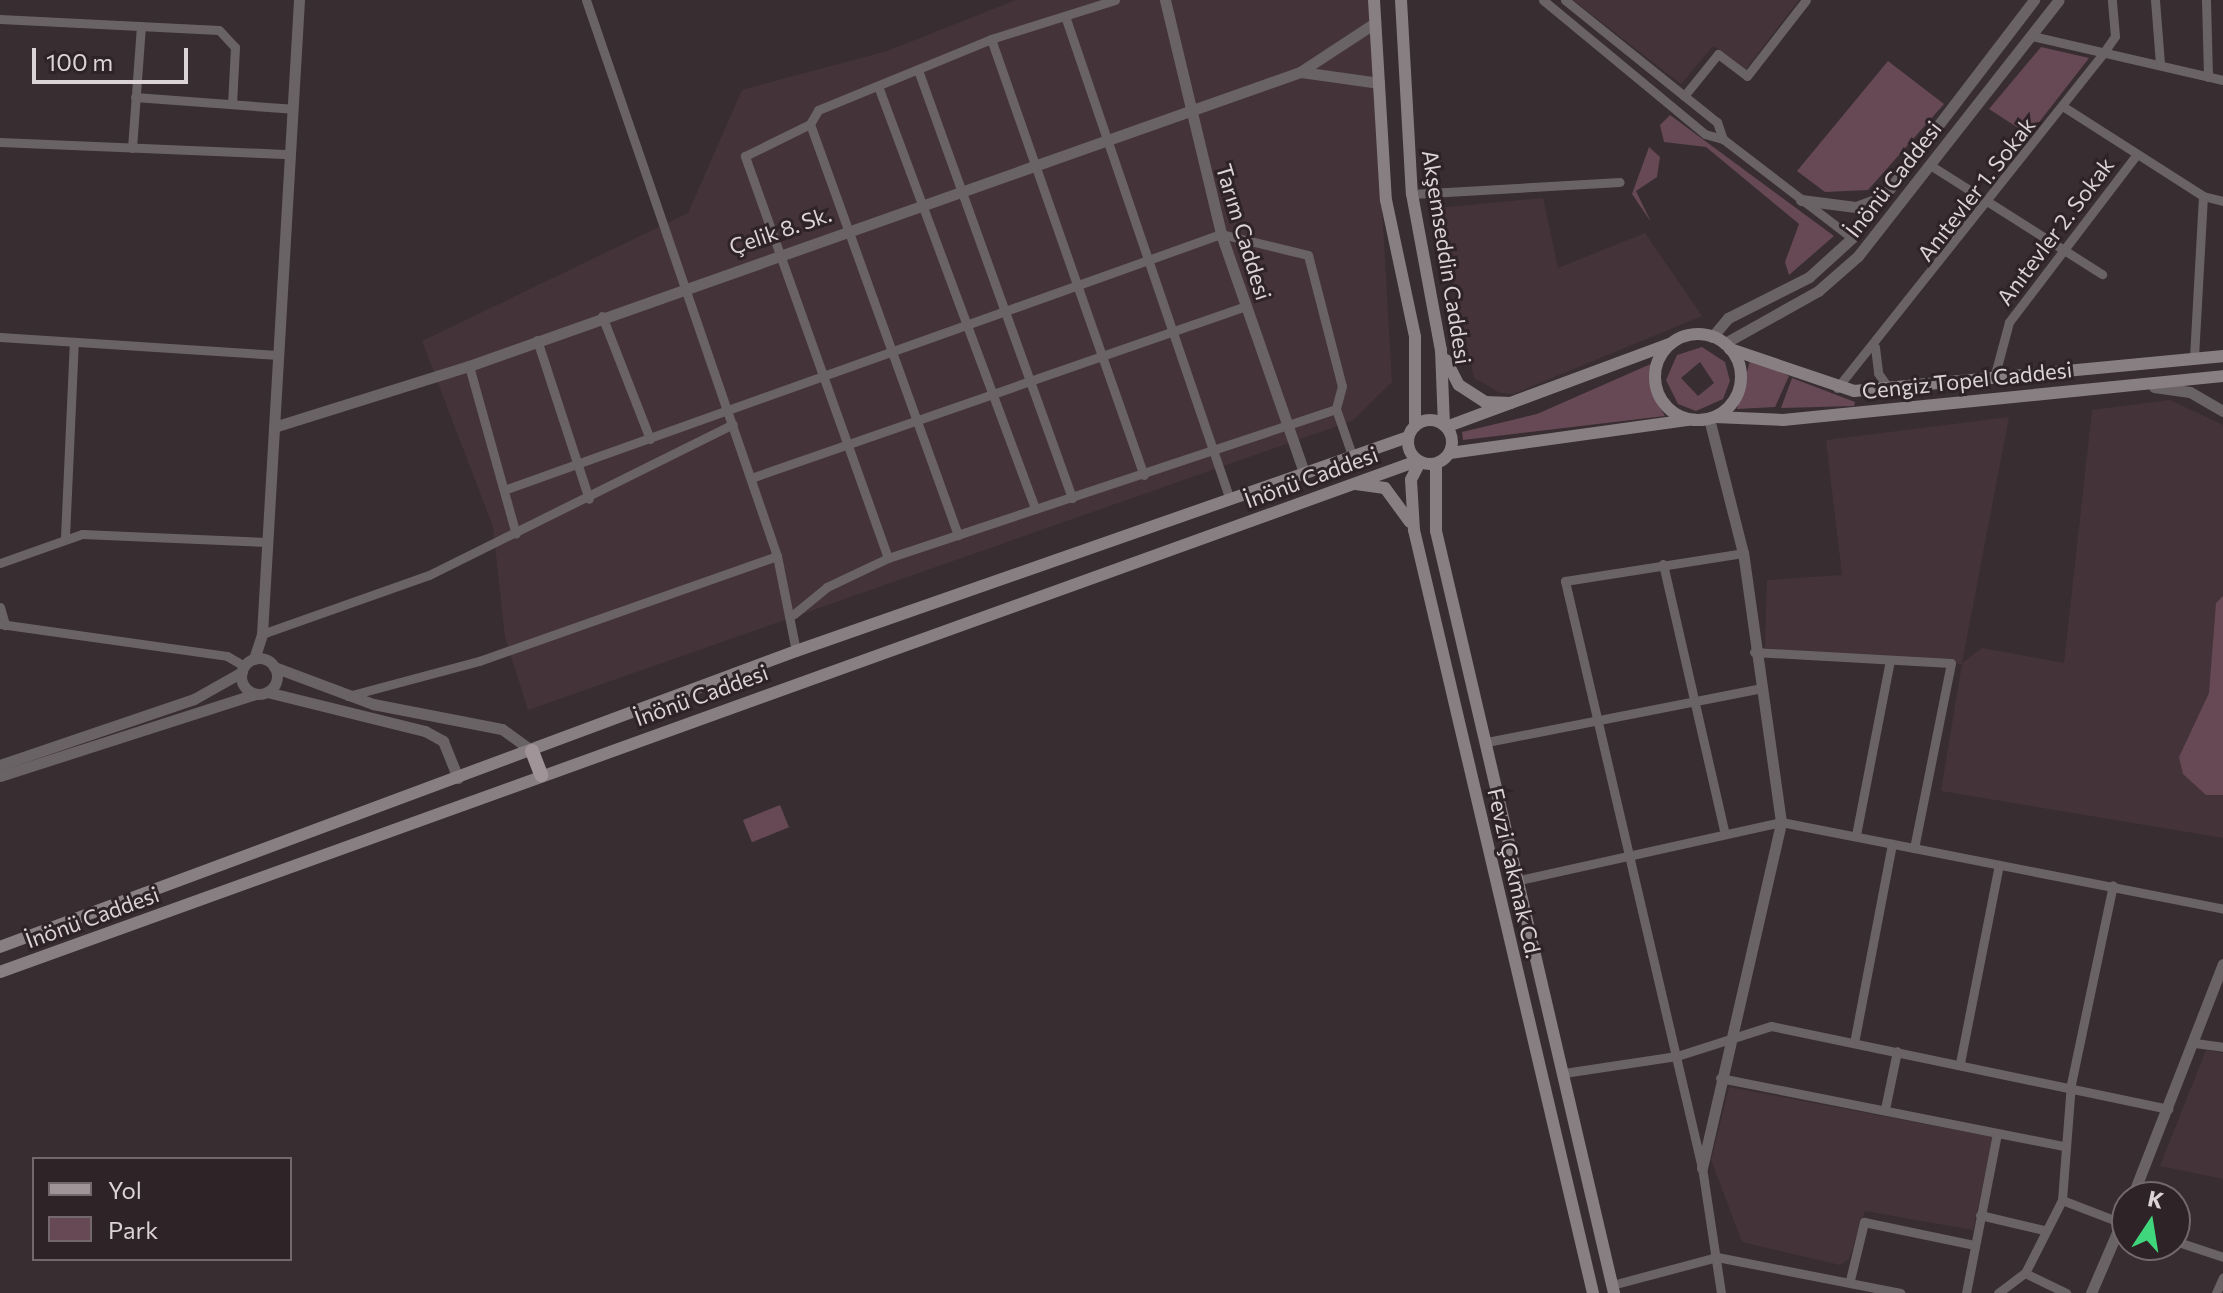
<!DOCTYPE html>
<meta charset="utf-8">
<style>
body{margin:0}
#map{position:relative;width:2223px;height:1293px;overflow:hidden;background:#382d31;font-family:Commissioner,sans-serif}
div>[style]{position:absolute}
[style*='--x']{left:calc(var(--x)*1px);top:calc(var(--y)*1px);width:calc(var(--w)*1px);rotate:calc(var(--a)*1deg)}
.built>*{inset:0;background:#45333a}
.green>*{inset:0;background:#664954;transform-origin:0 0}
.minor>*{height:9px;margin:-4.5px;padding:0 4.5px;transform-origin:4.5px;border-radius:4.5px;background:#696365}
.tertiary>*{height:11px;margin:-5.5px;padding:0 5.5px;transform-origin:5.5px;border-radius:5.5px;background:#696365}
.tertiary>.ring{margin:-5.5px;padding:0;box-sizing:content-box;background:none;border:11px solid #696365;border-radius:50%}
.secondary>*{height:12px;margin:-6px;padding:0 6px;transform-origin:6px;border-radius:6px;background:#887f82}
.secondary>.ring{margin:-6px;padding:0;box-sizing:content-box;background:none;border:12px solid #887f82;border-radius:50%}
.primary>*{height:14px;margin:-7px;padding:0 7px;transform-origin:7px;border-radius:7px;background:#a09498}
span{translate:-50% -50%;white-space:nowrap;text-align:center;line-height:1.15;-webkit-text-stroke:6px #2e2327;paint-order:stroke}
.street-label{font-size:22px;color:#dbd3d6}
.legend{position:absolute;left:32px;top:1157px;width:260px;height:104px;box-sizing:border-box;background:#2e2327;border:2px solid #73696d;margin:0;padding:10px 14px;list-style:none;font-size:24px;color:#dbd3d6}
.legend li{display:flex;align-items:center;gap:16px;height:40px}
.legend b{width:40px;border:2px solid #73696d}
.north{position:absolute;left:2111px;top:1181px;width:80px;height:80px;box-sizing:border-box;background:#2e2327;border:2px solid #73696d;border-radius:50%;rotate:12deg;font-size:22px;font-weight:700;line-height:32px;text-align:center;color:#dbd3d6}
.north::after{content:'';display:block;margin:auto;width:28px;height:36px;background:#40d77c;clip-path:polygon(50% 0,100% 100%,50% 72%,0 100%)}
.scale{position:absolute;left:32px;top:48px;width:156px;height:36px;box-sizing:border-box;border:4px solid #dbd3d6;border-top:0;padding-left:10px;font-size:24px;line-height:28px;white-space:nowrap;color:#dbd3d6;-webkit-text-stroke:6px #2e2327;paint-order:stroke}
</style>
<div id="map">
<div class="built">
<i style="clip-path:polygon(1016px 0,1370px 0,1392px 382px,1352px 421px,528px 710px,505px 637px,493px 527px,422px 341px,688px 213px,742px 90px,887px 51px)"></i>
<i style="clip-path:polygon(1573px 0,1799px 0,1746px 69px,1713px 46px,1681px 84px)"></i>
<i style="clip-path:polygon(1543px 198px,1558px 268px,1645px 233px,1702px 316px,1513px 394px,1500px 393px,1474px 378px,1437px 208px)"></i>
<i style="clip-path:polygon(2170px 400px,2223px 425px,2223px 838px,1941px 791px,1962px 664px,1765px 648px,1767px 580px,1842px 575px,1826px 440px,2009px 417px,1962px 663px,1982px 648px,2064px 663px,2092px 410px)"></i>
<i style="clip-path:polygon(2206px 1050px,2223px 1053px,2223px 1179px,2160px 1166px)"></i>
<i style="clip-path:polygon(1729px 1087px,1993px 1137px,1973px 1230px,1865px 1211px,1849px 1259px,1840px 1265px,1742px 1242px,1711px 1160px)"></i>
</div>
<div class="green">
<i style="clip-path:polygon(2041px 47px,2089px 58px,2029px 135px,1989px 109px)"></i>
<i style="clip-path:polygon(1888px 61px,1944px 104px,1868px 190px,1825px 192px,1797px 171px)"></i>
<i style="clip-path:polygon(1670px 115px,1834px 236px,1789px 275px,1785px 262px,1799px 224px,1706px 147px,1664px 142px,1660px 125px)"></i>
<i style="clip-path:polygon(1649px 147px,1660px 157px,1657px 177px,1636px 191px,1651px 222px,1632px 194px)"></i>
<i style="clip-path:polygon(evenodd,1702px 347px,1725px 362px,1730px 381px,1723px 399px,1696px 411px,1678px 404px,1666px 380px,1677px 355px,1702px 347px,1700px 362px,1714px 383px,1698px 396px,1681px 378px,1700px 362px)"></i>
<i style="clip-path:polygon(1751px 357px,1789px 376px,1775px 407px,1737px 409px)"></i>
<i style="clip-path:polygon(1653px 363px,1656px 401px,1665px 416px,1463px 440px,1462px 432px,1537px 414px)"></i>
<i style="clip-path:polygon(1792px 378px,1855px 402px,1854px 406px,1781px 408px)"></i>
<i style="clip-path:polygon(2223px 596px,2223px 795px,2206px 795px,2183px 774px,2179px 757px,2209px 693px,2216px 603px)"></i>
<i style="left:780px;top:805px;width:24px;height:40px;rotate:68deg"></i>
</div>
<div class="minor">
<i style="--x:586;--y:0;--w:588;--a:71.04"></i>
<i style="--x:777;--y:556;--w:97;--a:78.7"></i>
<i style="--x:1543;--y:0;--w:210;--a:39.6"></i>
<i style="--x:1705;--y:134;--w:19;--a:16"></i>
<i style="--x:1723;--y:139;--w:163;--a:37.5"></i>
<i style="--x:1565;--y:0;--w:195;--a:38.8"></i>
<i style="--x:1717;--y:122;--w:18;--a:71"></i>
<i style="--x:2155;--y:0;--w:64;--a:85.5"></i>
<i style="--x:2206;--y:0;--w:77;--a:88.5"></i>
<i style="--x:1065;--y:16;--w:508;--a:71.17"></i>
<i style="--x:0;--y:19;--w:219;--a:2.9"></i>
<i style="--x:219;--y:30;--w:23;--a:47"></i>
<i style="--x:235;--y:47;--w:57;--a:93"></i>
<i style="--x:2032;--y:36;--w:196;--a:13"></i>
<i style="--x:991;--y:39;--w:462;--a:70.7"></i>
<i style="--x:918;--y:70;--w:455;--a:70.2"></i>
<i style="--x:878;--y:86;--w:451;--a:69.6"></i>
<i style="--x:1684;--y:96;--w:54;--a:-51"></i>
<i style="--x:1718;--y:54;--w:36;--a:37"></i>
<i style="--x:1747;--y:76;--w:96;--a:-52.2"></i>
<i style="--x:135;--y:97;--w:158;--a:4.3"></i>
<i style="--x:2064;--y:107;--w:165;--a:32.6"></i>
<i style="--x:2203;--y:196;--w:21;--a:14"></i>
<i style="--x:810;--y:124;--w:437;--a:70.2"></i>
<i style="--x:0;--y:142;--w:290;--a:2.4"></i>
<i style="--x:132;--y:148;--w:122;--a:-85.8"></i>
<i style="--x:1930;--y:165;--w:204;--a:32.4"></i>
<i style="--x:1412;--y:194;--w:208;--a:-3.3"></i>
<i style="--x:602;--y:316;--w:132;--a:68.7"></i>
<i style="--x:0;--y:337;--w:279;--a:3.7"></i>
<i style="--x:537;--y:340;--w:167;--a:71.9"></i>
<i style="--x:1875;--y:347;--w:26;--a:83"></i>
<i style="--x:1878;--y:373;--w:21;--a:55"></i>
<i style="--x:2194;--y:357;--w:161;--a:-86.8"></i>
<i style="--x:469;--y:366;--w:174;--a:74.4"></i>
<i style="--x:1994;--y:378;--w:58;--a:-75"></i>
<i style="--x:2009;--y:322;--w:210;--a:-52.7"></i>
<i style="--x:1837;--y:388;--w:429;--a:-51.5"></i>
<i style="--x:2104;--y:52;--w:19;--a:-55"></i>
<i style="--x:2115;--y:36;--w:36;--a:-95"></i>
<i style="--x:1336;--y:409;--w:49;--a:70.8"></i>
<i style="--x:751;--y:478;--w:524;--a:-19.16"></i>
<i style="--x:504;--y:490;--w:761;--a:-19.65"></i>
<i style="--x:1221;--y:234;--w:89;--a:13.6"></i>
<i style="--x:1308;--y:255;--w:135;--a:75.5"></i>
<i style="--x:1342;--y:386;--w:24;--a:105"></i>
<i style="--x:1336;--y:409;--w:472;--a:161.6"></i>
<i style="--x:888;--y:558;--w:68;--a:154.6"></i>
<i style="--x:827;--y:587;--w:43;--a:140.7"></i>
<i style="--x:65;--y:537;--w:195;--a:-87.4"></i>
<i style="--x:888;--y:558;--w:427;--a:-109.6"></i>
<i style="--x:745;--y:156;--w:72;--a:-26.2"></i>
<i style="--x:810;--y:124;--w:16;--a:-60"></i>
<i style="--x:818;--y:110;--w:187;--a:-22.3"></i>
<i style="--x:991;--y:39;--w:130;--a:-17.5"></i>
<i style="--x:0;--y:563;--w:87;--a:-19.5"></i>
<i style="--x:82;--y:534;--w:185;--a:2.5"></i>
<i style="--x:1663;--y:564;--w:277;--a:77.1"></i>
<i style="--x:0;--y:607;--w:19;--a:74"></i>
<i style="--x:0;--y:624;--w:229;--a:8"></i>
<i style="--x:227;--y:656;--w:20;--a:30"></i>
<i style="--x:262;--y:634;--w:177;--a:-19.5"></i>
<i style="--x:429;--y:575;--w:339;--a:-26.4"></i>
<i style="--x:1754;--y:652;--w:197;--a:3.2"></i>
<i style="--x:1951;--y:663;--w:189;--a:101.3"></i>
<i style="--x:348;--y:696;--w:136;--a:-15"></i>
<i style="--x:479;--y:661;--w:316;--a:-19.4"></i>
<i style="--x:1487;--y:742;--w:279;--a:-11.1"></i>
<i style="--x:1856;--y:835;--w:178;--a:-79"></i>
<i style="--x:1520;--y:880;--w:267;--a:-12.5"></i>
<i style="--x:1781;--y:822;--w:450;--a:11.1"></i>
<i style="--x:1854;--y:1043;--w:203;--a:-79.2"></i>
<i style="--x:2195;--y:1043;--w:28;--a:8"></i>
<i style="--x:1960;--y:1063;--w:202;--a:-78.9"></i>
<i style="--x:1564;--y:1073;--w:114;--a:-8.6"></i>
<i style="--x:1677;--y:1056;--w:99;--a:-17.7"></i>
<i style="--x:1771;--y:1026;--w:406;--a:11.8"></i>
<i style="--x:1720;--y:1078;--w:352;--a:11.2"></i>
<i style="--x:1885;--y:1109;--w:59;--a:-78.3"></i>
<i style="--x:2062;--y:1200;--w:70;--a:21"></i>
<i style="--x:1980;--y:1215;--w:66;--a:13.2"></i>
<i style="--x:2175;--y:1241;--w:51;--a:18.4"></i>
<i style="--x:2025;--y:1273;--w:46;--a:26"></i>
<i style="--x:1850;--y:1280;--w:60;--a:-76.4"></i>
<i style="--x:1864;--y:1222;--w:112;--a:11.8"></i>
<i style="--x:1612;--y:1285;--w:109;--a:-14.9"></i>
<i style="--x:1717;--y:1257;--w:187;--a:11.1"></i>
<i style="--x:1721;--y:1293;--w:126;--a:-98.6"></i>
<i style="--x:1702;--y:1168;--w:603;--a:-103.14"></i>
<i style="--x:1565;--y:581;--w:180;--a:-8.9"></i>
<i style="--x:1966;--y:1293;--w:162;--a:-79"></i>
<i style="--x:1998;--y:1293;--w:34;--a:-37"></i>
<i style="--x:2025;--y:1273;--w:82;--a:-63.1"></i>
<i style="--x:2062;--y:1200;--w:116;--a:-85.6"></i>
<i style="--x:2071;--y:1084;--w:203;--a:-78.1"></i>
<i style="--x:2216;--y:1293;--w:17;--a:-66"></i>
</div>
<div class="tertiary">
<i style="--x:1165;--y:0;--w:241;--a:76.5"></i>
<i style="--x:1221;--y:234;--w:250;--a:70.8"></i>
<i style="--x:1301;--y:72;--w:79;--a:8"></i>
<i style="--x:1801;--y:200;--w:55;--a:7.3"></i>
<i style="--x:1856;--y:207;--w:30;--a:-20"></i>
<i style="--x:1712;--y:337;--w:25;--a:-50"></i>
<i style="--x:1728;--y:318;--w:91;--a:-26.8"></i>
<i style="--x:1809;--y:277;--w:58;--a:-42.2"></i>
<i style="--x:1852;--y:238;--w:300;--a:-52.6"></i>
<i style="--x:1725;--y:343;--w:107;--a:-29.2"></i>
<i style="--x:1818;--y:291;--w:53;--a:-41.2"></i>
<i style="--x:1858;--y:256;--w:325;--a:-51.9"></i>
<i style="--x:2154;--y:387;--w:36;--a:8"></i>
<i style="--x:2190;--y:392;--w:38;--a:30"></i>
<i style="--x:274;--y:427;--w:204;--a:-17.4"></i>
<i style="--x:469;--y:366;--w:881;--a:-19.48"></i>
<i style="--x:1300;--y:72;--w:90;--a:-33.2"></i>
<i class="ring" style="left:241px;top:658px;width:25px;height:25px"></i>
<i style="--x:254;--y:659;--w:26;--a:-72"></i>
<i style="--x:262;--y:634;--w:635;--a:-86.66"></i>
<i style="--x:274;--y:667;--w:106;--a:20.5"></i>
<i style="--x:373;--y:704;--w:131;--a:11"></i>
<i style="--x:502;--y:729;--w:37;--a:36"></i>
<i style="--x:267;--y:692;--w:163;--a:13.9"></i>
<i style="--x:425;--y:731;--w:21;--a:29"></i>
<i style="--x:443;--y:741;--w:40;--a:68"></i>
<i style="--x:0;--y:765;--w:205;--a:-18.8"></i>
<i style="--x:194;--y:699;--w:55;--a:-29.4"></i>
<i style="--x:0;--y:776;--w:269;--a:-17.8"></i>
<i style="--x:1702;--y:1168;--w:355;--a:-77.1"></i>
<i style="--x:1781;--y:822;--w:272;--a:-98"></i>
<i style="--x:1743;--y:553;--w:138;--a:-104.2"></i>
<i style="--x:2132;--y:1197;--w:250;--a:-68.7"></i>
<i style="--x:2091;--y:1293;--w:91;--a:-66.8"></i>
</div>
<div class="secondary">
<i style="--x:1374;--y:0;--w:200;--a:86.6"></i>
<i style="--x:1386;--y:200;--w:140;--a:78"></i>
<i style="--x:1415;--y:337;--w:89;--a:90"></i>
<i style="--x:1401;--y:0;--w:194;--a:86.8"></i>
<i style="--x:1412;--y:194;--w:159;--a:79.5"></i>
<i style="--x:1441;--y:350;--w:75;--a:87.7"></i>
<i class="ring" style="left:1655px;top:334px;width:74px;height:74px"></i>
<i style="--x:1730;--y:349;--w:131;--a:18.7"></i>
<i style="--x:1854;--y:391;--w:371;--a:-5.4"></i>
<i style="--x:1446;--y:360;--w:28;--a:63"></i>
<i style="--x:1459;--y:385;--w:31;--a:33"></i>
<i style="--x:1485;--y:402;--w:26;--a:2"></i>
<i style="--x:1715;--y:417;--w:68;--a:2.5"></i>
<i style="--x:1783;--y:420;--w:442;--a:-5.7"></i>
<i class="ring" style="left:1408px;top:420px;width:32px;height:32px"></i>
<i style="--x:1446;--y:427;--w:238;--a:-20.4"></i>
<i style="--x:1450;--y:453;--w:241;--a:-7.9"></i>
<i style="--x:1420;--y:462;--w:20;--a:117"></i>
<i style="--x:1411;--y:480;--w:50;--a:86.6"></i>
<i style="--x:1414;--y:530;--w:784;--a:76.8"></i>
<i style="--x:1436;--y:464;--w:67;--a:90"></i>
<i style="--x:1436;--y:531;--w:783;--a:76.85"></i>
<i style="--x:1356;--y:484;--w:29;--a:8"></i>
<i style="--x:1385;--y:488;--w:42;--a:53.7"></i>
<i style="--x:0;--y:947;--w:849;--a:-20.4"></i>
<i style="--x:796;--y:651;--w:648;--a:-19.27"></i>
<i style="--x:0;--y:972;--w:1506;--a:-19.83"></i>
</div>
<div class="primary">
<i style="--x:532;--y:751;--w:26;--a:69"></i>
</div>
<div class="street-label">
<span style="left:1893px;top:179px;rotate:-52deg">İnönü Caddesi</span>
<span style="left:1976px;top:189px;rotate:-52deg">Anıtevler 1. Sokak</span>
<span style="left:780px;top:230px;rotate:-19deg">Çelik 8. Sk.</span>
<span style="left:2055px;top:231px;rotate:-53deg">Anıtevler 2. Sokak</span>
<span style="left:1244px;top:232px;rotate:73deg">Tarım Caddesi</span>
<span style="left:1447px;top:257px;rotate:81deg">Akşemseddin Caddesi</span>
<span style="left:1967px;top:380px;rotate:-6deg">Cengiz Topel Caddesi</span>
<span style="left:1311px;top:477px;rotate:-20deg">İnönü Caddesi</span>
<span style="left:701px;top:695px;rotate:-20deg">İnönü Caddesi</span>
<span style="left:1515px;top:873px;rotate:77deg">Fevzi Çakmak Cd.</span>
<span style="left:92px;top:917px;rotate:-20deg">İnönü Caddesi</span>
</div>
<ul class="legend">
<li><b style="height:10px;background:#a09498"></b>Yol</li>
<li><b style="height:22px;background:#664954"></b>Park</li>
</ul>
<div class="north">K</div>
<div class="scale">100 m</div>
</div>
